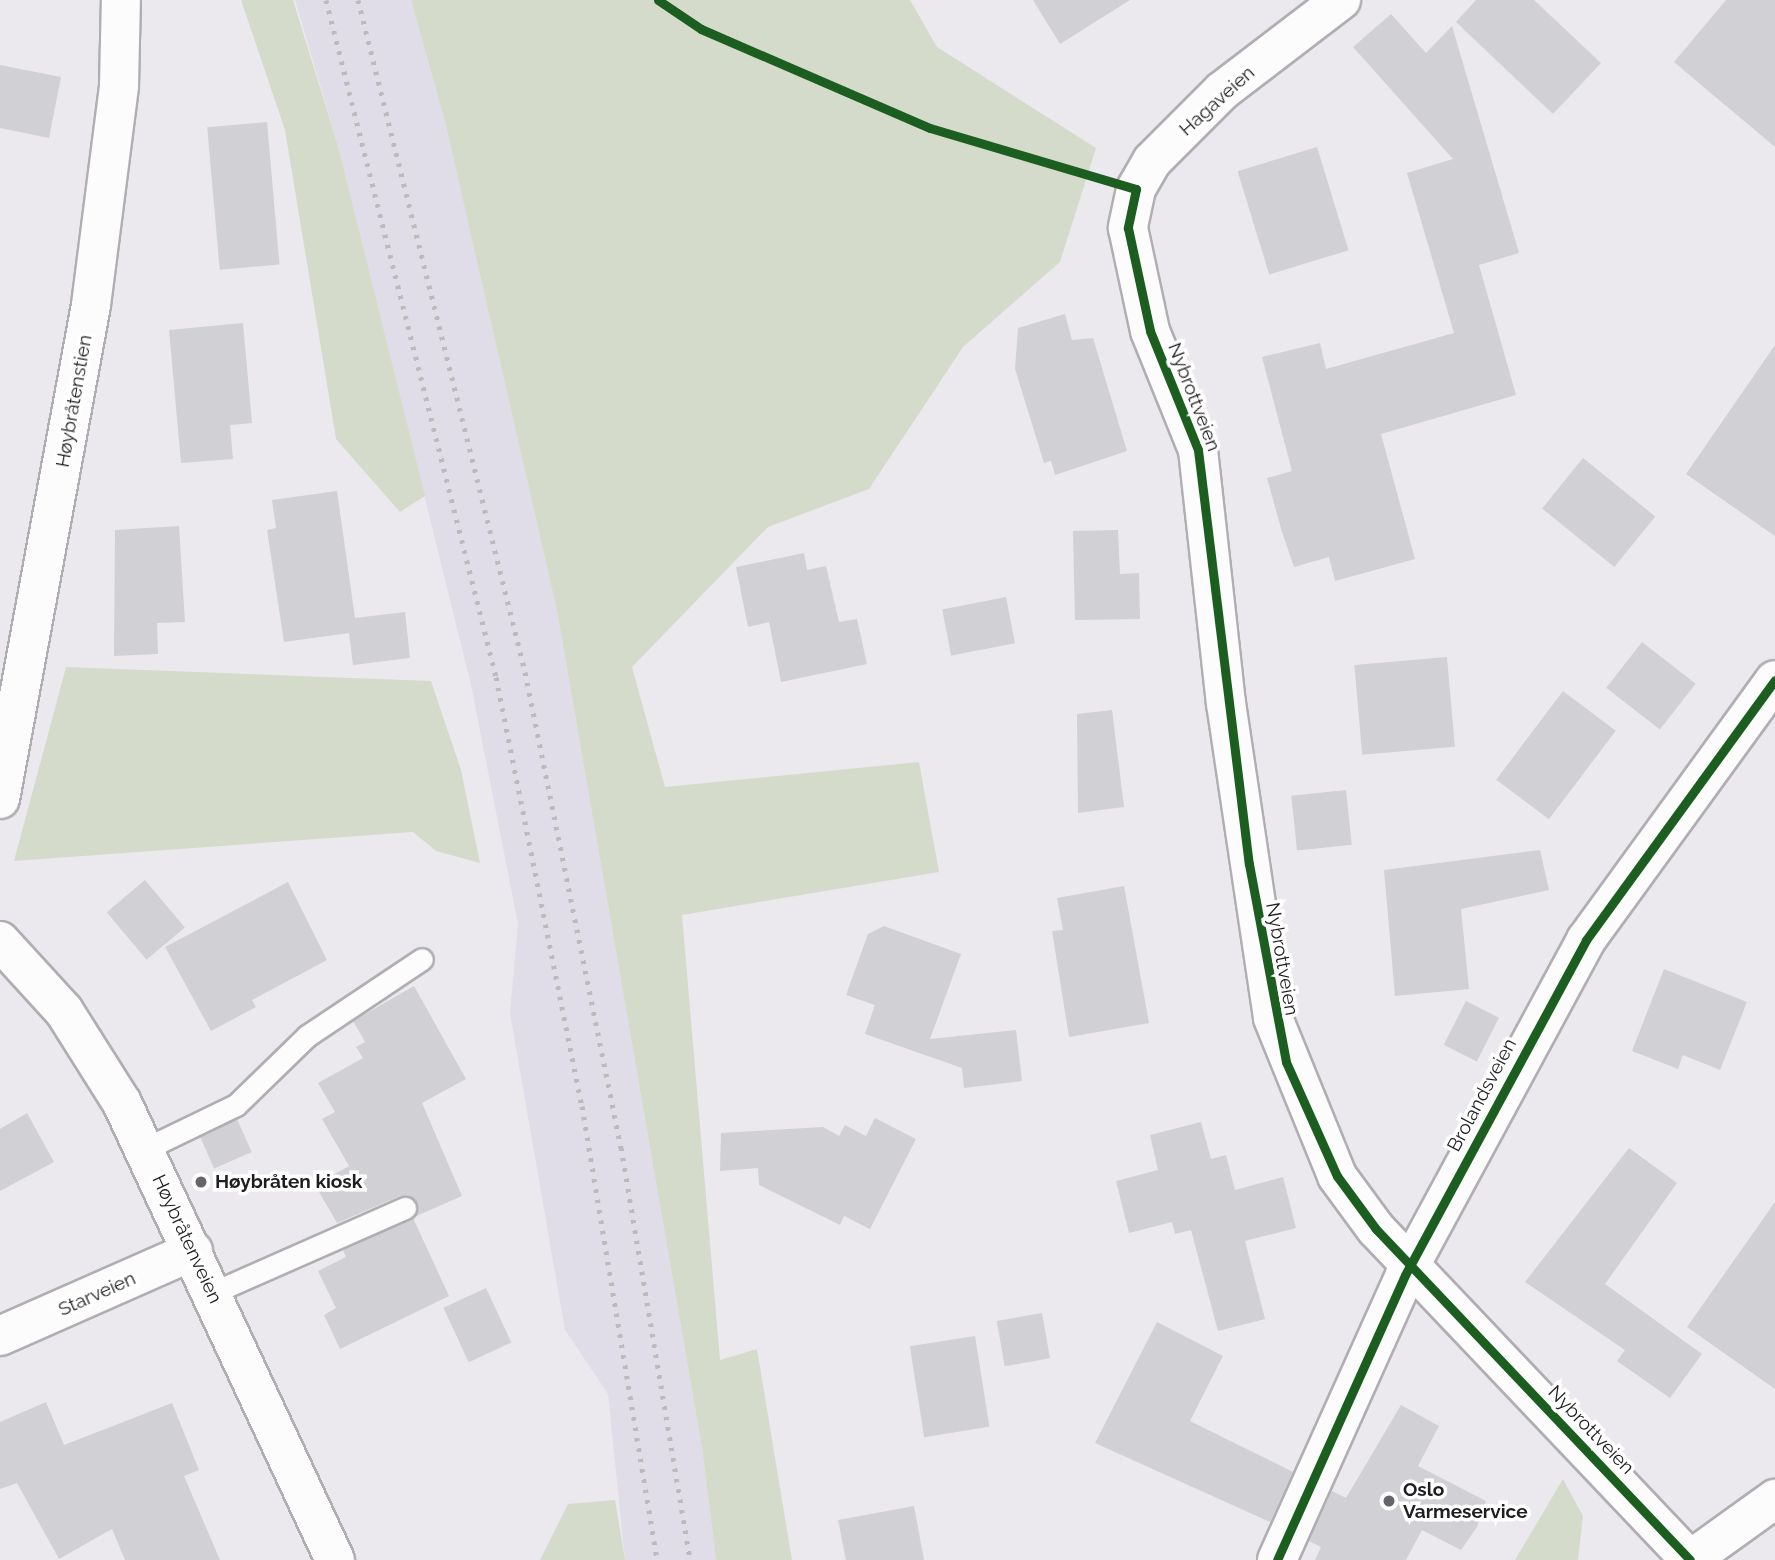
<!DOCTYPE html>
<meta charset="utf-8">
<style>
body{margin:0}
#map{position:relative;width:1775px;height:1560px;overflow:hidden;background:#ebe9ee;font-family:Raleway,sans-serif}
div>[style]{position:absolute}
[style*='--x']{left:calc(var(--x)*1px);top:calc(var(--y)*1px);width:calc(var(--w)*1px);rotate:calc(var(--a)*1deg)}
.built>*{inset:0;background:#e0dde8}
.green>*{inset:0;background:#d4dbcb}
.building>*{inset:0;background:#d1d0d4;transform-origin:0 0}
.roads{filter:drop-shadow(2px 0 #b0aeb2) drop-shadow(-2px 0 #b0aeb2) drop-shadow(0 2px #b0aeb2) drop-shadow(0 -2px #b0aeb2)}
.lane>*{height:21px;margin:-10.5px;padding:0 10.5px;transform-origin:10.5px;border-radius:10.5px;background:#fcfcfc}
.street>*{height:38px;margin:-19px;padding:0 19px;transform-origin:19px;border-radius:19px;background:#fcfcfc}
.secondary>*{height:38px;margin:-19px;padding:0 19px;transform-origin:19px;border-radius:19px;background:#fcfcfc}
.rail>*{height:5px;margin-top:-2.5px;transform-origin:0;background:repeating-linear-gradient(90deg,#bbbbbd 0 3.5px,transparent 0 10.5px)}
.cycleway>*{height:9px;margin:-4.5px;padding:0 4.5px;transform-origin:4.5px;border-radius:4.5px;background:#1b5e20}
.dots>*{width:19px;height:19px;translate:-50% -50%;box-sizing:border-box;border:4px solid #fff;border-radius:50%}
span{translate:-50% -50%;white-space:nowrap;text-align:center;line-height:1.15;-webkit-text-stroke:7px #fff;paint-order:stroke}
.street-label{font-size:19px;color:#1e1d20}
.poi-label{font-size:19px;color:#1e1d20;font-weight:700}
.left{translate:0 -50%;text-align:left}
</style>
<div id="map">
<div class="built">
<i style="clip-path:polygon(295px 0,411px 0,445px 122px,557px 611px,702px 1448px,716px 1560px,625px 1560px,608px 1394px,565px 1330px,510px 1013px,518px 924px,471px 685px,338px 146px)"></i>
</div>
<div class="green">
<i style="clip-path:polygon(241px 0,293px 0,338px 146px,425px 496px,400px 512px,336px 439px,285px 130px)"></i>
<i style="clip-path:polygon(411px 0,910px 0,937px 47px,1096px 148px,1060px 262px,963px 347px,869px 489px,768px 527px,632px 667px,665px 787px,919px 762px,939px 872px,682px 915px,720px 1360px,757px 1349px,792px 1560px,716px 1560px,702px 1448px,557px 611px,445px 122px)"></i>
<i style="clip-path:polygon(66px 667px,431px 681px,461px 770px,480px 863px,436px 851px,413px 832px,14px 861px)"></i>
<i style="clip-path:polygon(1563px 1479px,1583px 1516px,1578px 1560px,1515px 1560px)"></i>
<i style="clip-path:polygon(615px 1500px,625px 1560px,540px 1560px,568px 1504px)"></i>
</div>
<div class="building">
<i style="clip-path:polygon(1033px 0,1130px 0,1060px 44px)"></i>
<i style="clip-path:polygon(1476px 0,1534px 0,1601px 63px,1553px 114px,1456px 22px)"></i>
<i style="clip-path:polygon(1726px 0,1775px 0,1775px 147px,1674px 62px)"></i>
<i style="clip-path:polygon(1391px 14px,1426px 53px,1452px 26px,1519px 253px,1479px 265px,1516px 395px,1381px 434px,1415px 559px,1335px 581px,1329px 557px,1294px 567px,1282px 532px,1267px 478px,1292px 471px,1262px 357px,1320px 343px,1326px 369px,1454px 333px,1407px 173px,1453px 159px,1353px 47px)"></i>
<i style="clip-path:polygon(0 65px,61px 77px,49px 138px,0 128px)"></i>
<i style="left:267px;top:122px;width:143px;height:60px;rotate:85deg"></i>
<i style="left:1317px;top:147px;width:108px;height:83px;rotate:73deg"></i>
<i style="clip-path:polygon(1065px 314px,1072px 340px,1093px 338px,1127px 451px,1055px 475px,1051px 461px,1044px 463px,1015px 369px,1018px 328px)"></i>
<i style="clip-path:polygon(243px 323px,252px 423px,230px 425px,233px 459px,181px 463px,169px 330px)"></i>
<i style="clip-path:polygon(1775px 345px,1775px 536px,1686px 474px)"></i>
<i style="left:1583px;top:458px;width:93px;height:65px;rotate:39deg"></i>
<i style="clip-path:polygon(337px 491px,355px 618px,405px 612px,410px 658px,353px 665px,349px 633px,284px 642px,267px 530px,276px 528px,272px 500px)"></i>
<i style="clip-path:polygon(179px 526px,185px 622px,157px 623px,158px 654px,114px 656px,115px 530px)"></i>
<i style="clip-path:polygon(1118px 530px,1120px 574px,1139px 573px,1140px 619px,1075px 620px,1073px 531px)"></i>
<i style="clip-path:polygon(804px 553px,807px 570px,826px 566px,839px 622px,857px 619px,867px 664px,781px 682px,769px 622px,748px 627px,736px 567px)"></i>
<i style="left:1006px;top:597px;width:47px;height:65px;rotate:79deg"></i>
<i style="left:1642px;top:642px;width:68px;height:58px;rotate:38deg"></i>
<i style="left:1447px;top:657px;width:90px;height:93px;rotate:85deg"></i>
<i style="left:1563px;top:691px;width:66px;height:111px;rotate:37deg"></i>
<i style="clip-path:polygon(1112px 710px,1124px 807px,1078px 813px,1077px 714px)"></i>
<i style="left:1346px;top:790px;width:55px;height:55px;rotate:84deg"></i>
<i style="clip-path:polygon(1540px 850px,1549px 890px,1461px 909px,1469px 989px,1395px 996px,1384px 870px)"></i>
<i style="left:145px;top:880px;width:62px;height:50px;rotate:50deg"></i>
<i style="clip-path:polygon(288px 882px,327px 960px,252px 1000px,256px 1007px,211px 1031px,165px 947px)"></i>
<i style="clip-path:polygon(1124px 886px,1149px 1023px,1069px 1037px,1052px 931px,1063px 930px,1057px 898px)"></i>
<i style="clip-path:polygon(884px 926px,961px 954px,930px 1039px,1016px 1030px,1022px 1081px,964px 1088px,962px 1068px,865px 1034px,875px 1005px,846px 995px,868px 934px)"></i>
<i style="clip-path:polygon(1664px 969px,1747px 1002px,1720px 1070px,1683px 1055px,1678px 1069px,1632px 1051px)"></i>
<i style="clip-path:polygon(414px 986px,466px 1079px,422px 1103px,462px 1196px,414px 1217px,417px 1202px,400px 1196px,337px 1223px,315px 1185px,349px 1166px,322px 1119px,335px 1112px,318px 1083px,363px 1058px,356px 1047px,365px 1042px,353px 1021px)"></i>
<i style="left:1466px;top:1001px;width:37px;height:49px;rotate:27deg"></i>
<i style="clip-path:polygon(27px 1113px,54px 1162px,0 1191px,0 1129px)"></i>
<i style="clip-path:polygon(875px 1118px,916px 1139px,870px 1229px,844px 1216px,840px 1225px,759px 1185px,758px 1168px,720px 1171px,721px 1133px,823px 1127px,839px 1136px,845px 1125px,866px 1136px)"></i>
<i style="left:237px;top:1119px;width:36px;height:41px;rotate:66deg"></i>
<i style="clip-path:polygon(1201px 1122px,1211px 1159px,1226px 1155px,1235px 1190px,1283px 1177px,1296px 1228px,1245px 1241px,1265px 1319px,1218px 1331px,1191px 1230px,1175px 1234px,1172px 1222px,1129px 1233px,1116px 1181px,1158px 1170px,1150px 1135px)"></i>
<i style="clip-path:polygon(1629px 1148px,1677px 1183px,1605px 1284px,1702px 1354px,1670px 1398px,1617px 1361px,1625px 1350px,1525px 1282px)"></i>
<i style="clip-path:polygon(1775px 1202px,1775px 1389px,1687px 1327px)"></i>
<i style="clip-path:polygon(413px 1218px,449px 1296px,340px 1349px,324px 1315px,336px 1308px,318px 1271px,346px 1257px,343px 1250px)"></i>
<i style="left:486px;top:1288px;width:60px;height:47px;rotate:65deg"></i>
<i style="left:1042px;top:1313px;width:46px;height:46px;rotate:80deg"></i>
<i style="clip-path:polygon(1157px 1322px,1223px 1356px,1190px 1421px,1293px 1472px,1270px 1522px,1095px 1443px)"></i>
<i style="left:975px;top:1336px;width:92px;height:66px;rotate:81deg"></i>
<i style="clip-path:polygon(46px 1402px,64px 1445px,172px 1403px,199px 1470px,184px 1476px,220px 1560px,125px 1560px,112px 1529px,59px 1559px,17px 1483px,0 1489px,0 1422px)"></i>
<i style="clip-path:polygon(1401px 1405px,1439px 1426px,1418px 1466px,1486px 1501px,1477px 1527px,1461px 1550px,1422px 1530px,1406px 1560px,1315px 1560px,1321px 1547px,1309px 1541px,1332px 1491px,1346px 1498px)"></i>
<i style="clip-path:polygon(914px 1506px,924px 1560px,846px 1560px,838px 1520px)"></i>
</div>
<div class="roads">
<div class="lane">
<i style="--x:145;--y:1149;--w:101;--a:-25.8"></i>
<i style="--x:236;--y:1105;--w:99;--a:-44.2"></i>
<i style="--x:307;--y:1036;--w:138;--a:-33.8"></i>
<i style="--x:212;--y:1293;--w:211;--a:-23.8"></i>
</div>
<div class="street">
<i style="--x:1341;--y:0;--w:150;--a:142.6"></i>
<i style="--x:1222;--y:91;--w:99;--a:135"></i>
<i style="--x:1152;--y:161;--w:32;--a:120"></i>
<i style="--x:1136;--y:189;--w:40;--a:102"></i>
<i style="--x:1128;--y:228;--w:105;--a:77.9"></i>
<i style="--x:1150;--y:331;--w:128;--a:68"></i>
<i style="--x:1198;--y:450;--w:255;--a:83.7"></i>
<i style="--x:1226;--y:703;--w:318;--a:81.5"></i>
<i style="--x:1273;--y:1018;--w:170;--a:67.9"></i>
<i style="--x:1337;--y:1176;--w:66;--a:53.7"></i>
<i style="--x:1376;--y:1229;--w:456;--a:46.5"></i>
<i style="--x:0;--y:799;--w:502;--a:-79.56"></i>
<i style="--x:91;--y:305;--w:222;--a:-82.7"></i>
<i style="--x:119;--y:85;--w:85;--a:-88.7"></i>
<i style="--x:1277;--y:1560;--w:312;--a:-65.8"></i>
<i style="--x:1405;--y:1275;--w:381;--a:-61.6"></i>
<i style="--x:1586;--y:940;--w:321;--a:-54"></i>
</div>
<div class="secondary">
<i style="--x:0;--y:941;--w:95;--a:47.6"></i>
<i style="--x:64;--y:1011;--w:109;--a:57.8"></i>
<i style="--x:122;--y:1103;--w:504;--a:65.01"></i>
<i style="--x:0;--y:1336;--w:211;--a:-23.8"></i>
<i style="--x:1690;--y:1560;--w:105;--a:-35.7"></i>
</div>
</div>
<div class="rail">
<i style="--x:326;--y:0;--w:698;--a:75.9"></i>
<i style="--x:496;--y:677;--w:438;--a:78.7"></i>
<i style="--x:582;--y:1106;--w:460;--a:80.6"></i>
<i style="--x:358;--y:0;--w:692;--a:76.04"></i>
<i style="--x:525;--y:672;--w:485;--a:78.6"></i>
<i style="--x:621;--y:1147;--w:419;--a:80.5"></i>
</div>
<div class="cycleway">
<i style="--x:658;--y:0;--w:52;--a:34"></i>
<i style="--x:701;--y:29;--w:249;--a:23.4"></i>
<i style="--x:930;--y:128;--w:215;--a:16.5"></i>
<i style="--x:1136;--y:189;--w:40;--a:102"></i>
<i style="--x:1128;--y:228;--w:105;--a:77.9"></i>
<i style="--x:1150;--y:331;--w:128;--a:68"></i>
<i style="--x:1198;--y:450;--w:417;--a:83"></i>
<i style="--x:1249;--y:864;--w:201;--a:79.4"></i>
<i style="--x:1286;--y:1062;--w:125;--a:65.9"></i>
<i style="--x:1337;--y:1176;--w:66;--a:53.7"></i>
<i style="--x:1376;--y:1229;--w:456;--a:46.5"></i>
<i style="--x:1277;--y:1560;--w:312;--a:-65.8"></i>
<i style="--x:1405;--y:1275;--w:381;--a:-61.6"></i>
<i style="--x:1586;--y:940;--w:321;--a:-54"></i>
</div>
<div class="dots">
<i style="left:201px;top:1182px;background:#666468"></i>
<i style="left:1389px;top:1501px;background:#666468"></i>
</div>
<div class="street-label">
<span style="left:1217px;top:101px;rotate:-42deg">Hagaveien</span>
<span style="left:1194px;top:397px;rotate:69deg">Nybrottveien</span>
<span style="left:74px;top:401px;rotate:-80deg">Høybråtenstien</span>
<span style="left:1282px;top:959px;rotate:80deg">Nybrottveien</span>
<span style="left:1482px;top:1095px;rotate:-62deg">Brolandsveien</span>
<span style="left:187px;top:1239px;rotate:65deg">Høybråtenveien</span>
<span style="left:97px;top:1294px;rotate:-24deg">Starveien</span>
<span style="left:1591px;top:1430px;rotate:46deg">Nybrottveien</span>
</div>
<div class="poi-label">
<span class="left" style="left:215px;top:1182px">Høybråten kiosk</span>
<span class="left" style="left:1403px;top:1501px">Oslo<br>Varmeservice</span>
</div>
</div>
